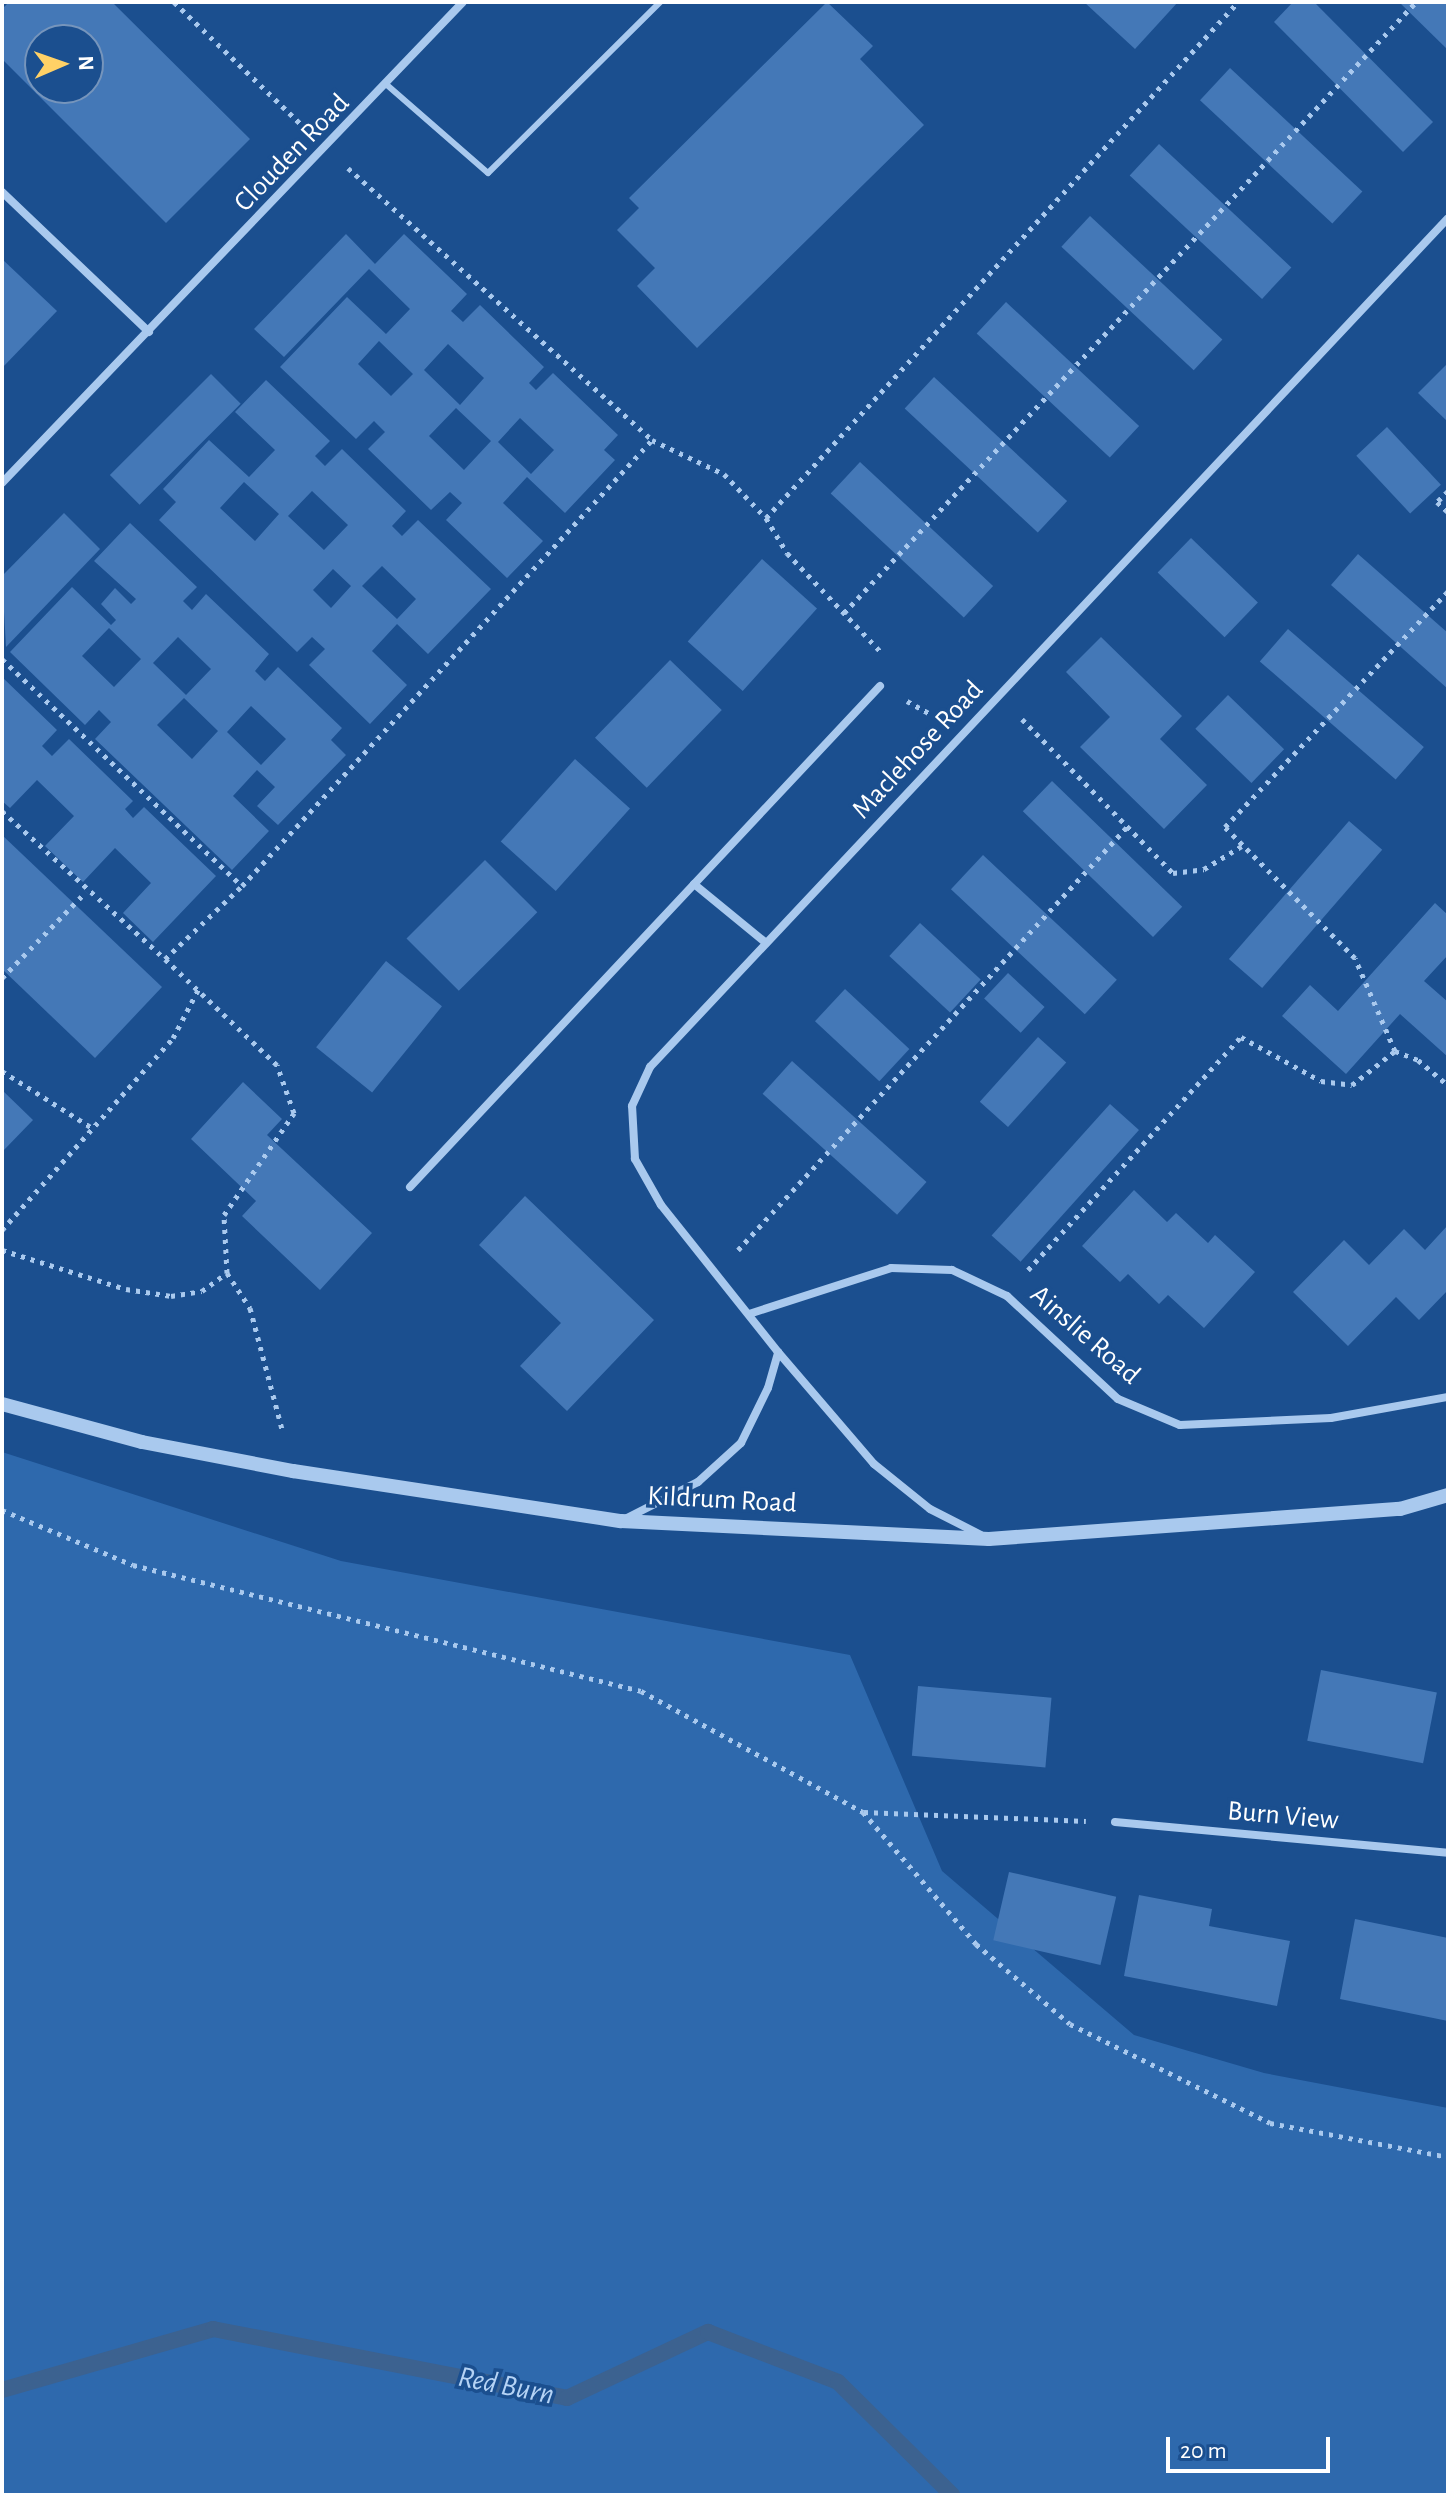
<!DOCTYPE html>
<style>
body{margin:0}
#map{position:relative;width:1450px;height:2497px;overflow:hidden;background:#1b4f8f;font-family:"Alegreya Sans",sans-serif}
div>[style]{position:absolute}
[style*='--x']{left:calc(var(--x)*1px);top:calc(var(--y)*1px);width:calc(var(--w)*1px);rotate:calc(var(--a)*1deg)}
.green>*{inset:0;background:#2e69ad}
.stream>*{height:16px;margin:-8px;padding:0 8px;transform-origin:8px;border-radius:8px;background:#3c6290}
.building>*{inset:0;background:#4478b7;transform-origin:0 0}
.path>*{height:5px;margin-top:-2.5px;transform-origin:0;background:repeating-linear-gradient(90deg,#a9c9ee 0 4px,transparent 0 10px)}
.service>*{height:6px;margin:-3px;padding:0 3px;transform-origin:3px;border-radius:3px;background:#a9c9ee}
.minor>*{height:8px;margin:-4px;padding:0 4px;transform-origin:4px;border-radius:4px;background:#a9c9ee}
.tertiary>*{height:14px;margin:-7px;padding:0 7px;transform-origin:7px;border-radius:7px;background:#a9c9ee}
span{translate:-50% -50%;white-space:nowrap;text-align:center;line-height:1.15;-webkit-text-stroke:7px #1b4f8f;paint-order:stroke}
.street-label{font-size:28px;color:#fff}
.water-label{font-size:30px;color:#b5d3f5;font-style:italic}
.frame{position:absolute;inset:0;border:4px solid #fff;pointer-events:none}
.north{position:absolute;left:24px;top:24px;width:80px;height:80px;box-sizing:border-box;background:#1b4f8f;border:2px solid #7695bc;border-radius:50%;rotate:88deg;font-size:22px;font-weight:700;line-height:32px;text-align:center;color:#fff}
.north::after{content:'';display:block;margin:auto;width:28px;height:36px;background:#ffd166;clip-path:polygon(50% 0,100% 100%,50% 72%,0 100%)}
.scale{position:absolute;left:1166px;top:2437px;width:164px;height:36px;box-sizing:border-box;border:4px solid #fff;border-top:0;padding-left:10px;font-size:24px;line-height:28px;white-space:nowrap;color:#fff;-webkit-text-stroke:6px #1b4f8f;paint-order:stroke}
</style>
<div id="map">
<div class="green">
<i style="clip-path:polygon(2px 1452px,341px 1561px,850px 1655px,942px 1871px,1134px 2035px,1264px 2073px,1448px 2108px,1448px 2495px,2px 2495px)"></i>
</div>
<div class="stream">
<i style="--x:2;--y:2390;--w:220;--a:-16.1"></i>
<i style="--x:213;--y:2329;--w:361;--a:11"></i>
<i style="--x:567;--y:2398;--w:156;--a:-25.1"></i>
<i style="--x:708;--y:2332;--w:139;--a:21"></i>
<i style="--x:838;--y:2382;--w:161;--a:44.7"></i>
</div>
<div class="building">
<i style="clip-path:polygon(evenodd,9px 2px,112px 2px,250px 139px,166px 223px,2px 59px,2px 9px,9px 2px,40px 40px,88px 40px,88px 88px,40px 88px,40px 40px)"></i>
<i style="clip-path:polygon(827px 2px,873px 46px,860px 59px,924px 125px,697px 348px,637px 286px,655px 268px,617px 230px,639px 208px,629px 198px)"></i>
<i style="clip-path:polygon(1084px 2px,1178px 2px,1135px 49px)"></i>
<i style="clip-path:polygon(1293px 2px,1314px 2px,1433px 122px,1403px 152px,1274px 22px)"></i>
<i style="clip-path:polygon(1399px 2px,1448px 2px,1448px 50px)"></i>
<i style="left:1230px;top:68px;width:181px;height:44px;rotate:43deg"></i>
<i style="left:1159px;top:144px;width:181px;height:43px;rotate:43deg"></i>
<i style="left:1090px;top:216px;width:181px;height:42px;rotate:43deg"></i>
<i style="clip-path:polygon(evenodd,346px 234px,375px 264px,404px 234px,467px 294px,451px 311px,463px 322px,480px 305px,544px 367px,529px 383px,536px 390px,553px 373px,618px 435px,604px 450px,615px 460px,565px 513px,527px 477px,503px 503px,543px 541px,507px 578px,446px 520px,462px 503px,450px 492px,431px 510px,368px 449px,385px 432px,374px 421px,356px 439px,280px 367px,347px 297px,386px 334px,410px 309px,369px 269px,284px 357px,254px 329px,346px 234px,379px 341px,413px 374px,391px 396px,358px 364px,379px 341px,346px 234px,448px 344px,484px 378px,460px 405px,424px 370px,448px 344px,346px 234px,456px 408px,491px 441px,464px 470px,429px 436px,456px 408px,346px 234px,520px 418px,554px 450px,531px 474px,498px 442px,520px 418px)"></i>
<i style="clip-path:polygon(2px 259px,57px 311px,2px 368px)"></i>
<i style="left:1006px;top:302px;width:182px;height:43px;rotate:43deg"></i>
<i style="clip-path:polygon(1448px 363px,1448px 422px,1418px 393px)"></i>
<i style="left:211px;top:374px;width:42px;height:143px;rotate:45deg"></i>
<i style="left:934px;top:377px;width:182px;height:43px;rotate:43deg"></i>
<i style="clip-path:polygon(evenodd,266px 380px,330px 441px,315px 456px,325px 466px,342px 449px,406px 511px,392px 526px,402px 536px,418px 520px,491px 589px,428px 654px,397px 624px,372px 651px,407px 685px,370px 724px,309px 665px,325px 649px,312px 637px,297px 652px,159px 520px,176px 502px,163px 489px,209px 440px,249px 477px,275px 450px,235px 412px,266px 380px,244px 482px,279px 514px,255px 541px,220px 508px,244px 482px,266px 380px,312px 491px,348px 525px,324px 550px,288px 516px,312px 491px,266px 380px,382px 566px,416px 599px,397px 619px,362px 586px,382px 566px,266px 380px,333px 569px,351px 586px,331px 608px,313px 590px,333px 569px)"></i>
<i style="left:1387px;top:427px;width:79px;height:42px;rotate:47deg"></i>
<i style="left:860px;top:462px;width:182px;height:43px;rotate:43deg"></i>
<i style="clip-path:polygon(64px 513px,100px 549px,6px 647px,2px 576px)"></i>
<i style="clip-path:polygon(evenodd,130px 523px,197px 587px,183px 601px,192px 610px,206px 594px,269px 654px,255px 671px,265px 681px,278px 667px,342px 728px,331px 740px,346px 755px,278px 825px,257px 806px,275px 787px,257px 770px,233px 796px,269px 831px,232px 870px,95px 739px,111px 722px,99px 710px,85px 725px,10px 652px,72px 587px,111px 625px,116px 620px,101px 604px,115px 588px,131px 604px,136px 599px,94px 561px,130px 523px,109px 628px,141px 659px,114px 687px,82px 656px,109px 628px,130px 523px,178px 637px,211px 669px,186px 695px,153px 663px,178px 637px,130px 523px,184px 698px,218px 731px,192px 759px,157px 725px,184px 698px,130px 523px,251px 706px,286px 739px,261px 765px,227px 732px,251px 706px)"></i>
<i style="left:1191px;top:538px;width:93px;height:48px;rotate:44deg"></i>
<i style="clip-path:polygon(1358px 554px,1448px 633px,1448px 689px,1331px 585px)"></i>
<i style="left:762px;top:559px;width:74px;height:111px;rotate:42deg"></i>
<i style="left:1288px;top:629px;width:180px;height:43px;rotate:41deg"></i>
<i style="clip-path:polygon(1101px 637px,1182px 716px,1160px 739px,1207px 785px,1164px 829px,1080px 747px,1110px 717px,1066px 672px)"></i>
<i style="left:670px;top:660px;width:72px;height:108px;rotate:44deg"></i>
<i style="clip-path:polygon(2px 677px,57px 730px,42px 746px,52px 756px,69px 739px,133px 801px,125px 809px,133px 818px,144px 807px,216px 876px,153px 942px,123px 913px,151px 883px,115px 848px,83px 882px,45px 846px,74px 816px,37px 780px,10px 808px,2px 801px)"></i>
<i style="left:1228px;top:695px;width:78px;height:47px;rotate:44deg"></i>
<i style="left:575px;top:759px;width:74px;height:111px;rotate:42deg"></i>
<i style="left:1052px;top:781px;width:181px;height:42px;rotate:44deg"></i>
<i style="left:1349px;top:821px;width:44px;height:183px;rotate:41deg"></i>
<i style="clip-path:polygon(2px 835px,162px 987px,95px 1058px,2px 969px)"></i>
<i style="left:983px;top:855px;width:183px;height:47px;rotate:43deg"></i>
<i style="left:485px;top:860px;width:74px;height:111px;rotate:45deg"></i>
<i style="clip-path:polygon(1435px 903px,1448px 915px,1448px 955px,1424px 981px,1448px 1002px,1448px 1057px,1400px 1014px,1346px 1074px,1282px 1016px,1310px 985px,1338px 1011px)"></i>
<i style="left:920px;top:923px;width:83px;height:45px;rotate:43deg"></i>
<i style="left:386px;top:961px;width:72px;height:111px;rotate:39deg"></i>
<i style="left:1008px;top:973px;width:50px;height:35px;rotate:43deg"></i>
<i style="left:845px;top:989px;width:88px;height:44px;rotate:43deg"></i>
<i style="left:1038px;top:1037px;width:38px;height:87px;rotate:42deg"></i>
<i style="left:792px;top:1061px;width:181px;height:44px;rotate:42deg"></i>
<i style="clip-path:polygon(243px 1082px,282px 1119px,267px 1135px,372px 1233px,320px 1290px,242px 1216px,256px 1201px,191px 1139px)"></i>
<i style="clip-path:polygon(2px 1090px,33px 1120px,2px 1152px)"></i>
<i style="left:1110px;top:1104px;width:39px;height:177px;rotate:42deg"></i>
<i style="clip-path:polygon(1134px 1190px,1167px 1222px,1176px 1213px,1208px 1243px,1215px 1235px,1255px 1272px,1204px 1328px,1168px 1295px,1159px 1304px,1128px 1274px,1120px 1282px,1082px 1246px)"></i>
<i style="clip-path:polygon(525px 1196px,654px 1320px,567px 1411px,520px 1366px,561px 1323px,479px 1245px)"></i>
<i style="clip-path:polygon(1448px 1225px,1448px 1290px,1419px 1320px,1396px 1297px,1348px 1346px,1293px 1292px,1344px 1240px,1369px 1265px,1404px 1229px,1425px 1250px)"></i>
<i style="left:1321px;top:1670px;width:118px;height:72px;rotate:11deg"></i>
<i style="left:918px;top:1686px;width:134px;height:70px;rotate:5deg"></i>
<i style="left:1009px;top:1872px;width:110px;height:70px;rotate:13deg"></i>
<i style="clip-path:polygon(1139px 1895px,1212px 1909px,1209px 1926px,1290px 1941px,1277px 2006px,1124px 1976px)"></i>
<i style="clip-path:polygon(1355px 1919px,1448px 1938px,1448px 2021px,1340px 1999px)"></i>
</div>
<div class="path">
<i style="--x:174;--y:2;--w:179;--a:43.9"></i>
<i style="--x:348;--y:168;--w:408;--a:41.8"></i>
<i style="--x:652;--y:440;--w:80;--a:25.3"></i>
<i style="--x:724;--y:474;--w:61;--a:46.3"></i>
<i style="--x:766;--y:518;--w:41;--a:59"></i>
<i style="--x:787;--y:553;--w:137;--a:46.5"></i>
<i style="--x:1448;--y:491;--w:16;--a:135"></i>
<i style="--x:1437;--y:502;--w:15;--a:42"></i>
<i style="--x:766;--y:518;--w:699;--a:-47.55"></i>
<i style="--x:844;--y:613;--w:837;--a:-46.89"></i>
<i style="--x:2;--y:659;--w:330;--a:43.4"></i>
<i style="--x:907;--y:701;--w:33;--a:29"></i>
<i style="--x:1022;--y:719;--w:216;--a:45.6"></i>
<i style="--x:1173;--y:873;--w:31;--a:-7"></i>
<i style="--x:1204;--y:869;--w:44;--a:-31.2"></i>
<i style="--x:2;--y:811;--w:220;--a:42.2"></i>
<i style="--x:2;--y:978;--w:120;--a:-45.7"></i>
<i style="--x:1395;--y:1051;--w:101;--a:-113.3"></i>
<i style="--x:1355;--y:958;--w:185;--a:-134.8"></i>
<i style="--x:1225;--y:827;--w:325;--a:-46.6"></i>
<i style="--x:2;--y:1071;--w:107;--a:32.3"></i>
<i style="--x:2;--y:1230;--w:257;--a:-48.3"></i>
<i style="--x:173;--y:1038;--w:56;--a:-62.5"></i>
<i style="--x:2;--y:1250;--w:130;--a:17.5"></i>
<i style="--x:126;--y:1289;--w:46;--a:8.8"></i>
<i style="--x:171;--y:1296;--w:31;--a:-9"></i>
<i style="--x:202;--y:1291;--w:31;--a:-36"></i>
<i style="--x:227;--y:1273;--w:58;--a:-93"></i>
<i style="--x:224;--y:1215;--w:124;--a:-55.5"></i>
<i style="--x:294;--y:1113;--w:51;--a:-109.5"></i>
<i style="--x:277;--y:1065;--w:154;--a:-136.6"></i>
<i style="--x:165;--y:959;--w:106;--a:-43.5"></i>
<i style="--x:242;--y:886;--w:606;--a:-47.41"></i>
<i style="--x:738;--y:1250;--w:575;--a:-47.4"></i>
<i style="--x:1028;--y:1270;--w:316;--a:-47.6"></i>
<i style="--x:1241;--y:1037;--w:91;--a:28.8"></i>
<i style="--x:1321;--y:1081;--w:31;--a:7"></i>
<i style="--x:1352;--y:1085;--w:55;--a:-38.3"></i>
<i style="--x:1395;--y:1051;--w:25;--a:21"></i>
<i style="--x:1418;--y:1060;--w:39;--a:40"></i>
<i style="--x:227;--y:1273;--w:42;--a:56.7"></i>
<i style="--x:250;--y:1308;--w:129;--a:75.2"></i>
<i style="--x:2;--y:1510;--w:142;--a:22.8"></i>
<i style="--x:133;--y:1565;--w:523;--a:13.93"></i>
<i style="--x:641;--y:1691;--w:253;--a:28.6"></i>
<i style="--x:863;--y:1812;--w:174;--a:49.4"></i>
<i style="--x:976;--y:1944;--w:123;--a:40.4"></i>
<i style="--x:1070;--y:2024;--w:223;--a:26.3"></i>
<i style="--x:1270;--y:2123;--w:181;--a:10.8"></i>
<i style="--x:864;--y:1812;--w:222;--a:2.3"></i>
</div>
<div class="service">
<i style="--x:387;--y:85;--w:134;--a:41.1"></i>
<i style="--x:488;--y:173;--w:243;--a:-44.8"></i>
</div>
<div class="minor">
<i style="--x:2;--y:192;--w:203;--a:43.6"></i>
<i style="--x:2;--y:483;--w:666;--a:-46.22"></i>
<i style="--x:694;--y:884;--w:93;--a:39.3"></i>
<i style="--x:410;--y:1187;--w:687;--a:-46.83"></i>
<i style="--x:749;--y:1314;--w:149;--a:-17.9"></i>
<i style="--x:891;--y:1268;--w:61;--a:1.9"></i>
<i style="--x:952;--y:1270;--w:61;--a:25.3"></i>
<i style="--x:1007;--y:1296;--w:151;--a:42.9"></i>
<i style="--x:1118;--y:1399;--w:67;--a:22.8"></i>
<i style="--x:1180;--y:1425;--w:151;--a:-2.7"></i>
<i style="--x:1331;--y:1418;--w:119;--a:-10.2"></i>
<i style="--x:625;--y:1519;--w:82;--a:-26.9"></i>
<i style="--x:698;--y:1482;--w:58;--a:-42.2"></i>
<i style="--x:741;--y:1443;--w:61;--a:-63.9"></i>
<i style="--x:768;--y:1388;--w:37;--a:-74"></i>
<i style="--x:981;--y:1535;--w:57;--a:-153"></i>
<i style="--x:930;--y:1509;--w:72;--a:-141.2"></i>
<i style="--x:874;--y:1464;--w:148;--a:-130.6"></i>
<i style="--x:778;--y:1352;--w:188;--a:-128.5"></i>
<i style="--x:661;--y:1205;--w:53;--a:-119.5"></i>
<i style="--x:635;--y:1159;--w:53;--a:-93.2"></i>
<i style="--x:632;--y:1106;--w:43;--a:-65.2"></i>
<i style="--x:650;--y:1067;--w:1165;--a:-46.77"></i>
<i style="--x:1115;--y:1822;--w:334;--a:5.3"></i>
</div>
<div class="tertiary">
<i style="--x:2;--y:1404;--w:145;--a:15.2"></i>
<i style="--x:142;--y:1442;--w:154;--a:10.9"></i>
<i style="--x:293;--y:1471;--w:332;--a:8.7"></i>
<i style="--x:621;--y:1521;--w:368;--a:2.8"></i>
<i style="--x:989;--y:1539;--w:412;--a:-4.2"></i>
<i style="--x:1400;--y:1509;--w:50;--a:-16.3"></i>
</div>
<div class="street-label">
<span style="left:292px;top:153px;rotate:-46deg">Clouden Road</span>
<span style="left:918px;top:750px;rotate:-47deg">Maclehose Road</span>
<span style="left:1085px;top:1335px;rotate:41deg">Ainslie Road</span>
<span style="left:722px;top:1500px;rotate:3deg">Kildrum Road</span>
<span style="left:1283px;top:1816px;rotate:5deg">Burn View</span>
</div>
<div class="water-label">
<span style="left:506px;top:2386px;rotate:11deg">Red Burn</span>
</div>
<div class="frame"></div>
<div class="north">N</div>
<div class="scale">20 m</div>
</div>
